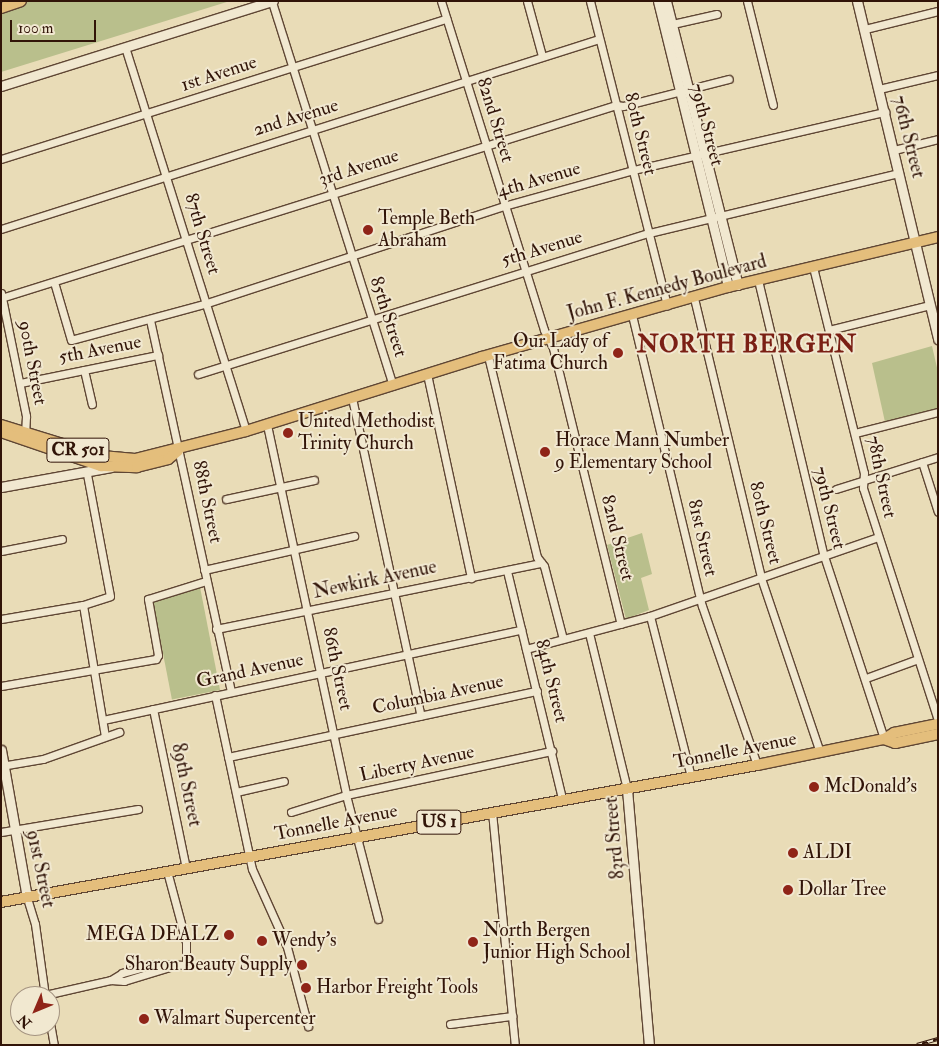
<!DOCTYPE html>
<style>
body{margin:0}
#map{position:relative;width:939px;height:1046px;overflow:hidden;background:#e9dcb7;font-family:"IM FELL Double Pica",serif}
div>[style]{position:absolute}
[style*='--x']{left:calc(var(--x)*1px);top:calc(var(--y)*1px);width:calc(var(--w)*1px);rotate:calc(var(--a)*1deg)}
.green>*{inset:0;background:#b9bf8c;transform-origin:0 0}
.roads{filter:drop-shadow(1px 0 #5f4634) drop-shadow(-1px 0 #5f4634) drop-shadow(0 1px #5f4634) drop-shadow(0 -1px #5f4634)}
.minor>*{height:7px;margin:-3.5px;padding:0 3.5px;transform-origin:3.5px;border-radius:3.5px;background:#f1e8d0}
.tertiary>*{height:9px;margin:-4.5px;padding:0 4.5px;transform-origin:4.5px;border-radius:4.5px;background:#f1e8d0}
.primary>*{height:10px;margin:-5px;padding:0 5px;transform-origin:5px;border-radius:5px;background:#e4be7c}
.rail>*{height:4px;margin-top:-2px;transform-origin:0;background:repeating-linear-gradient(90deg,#f1e8d0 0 5.5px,#311408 0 11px);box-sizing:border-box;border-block:1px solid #311408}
.dots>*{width:14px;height:14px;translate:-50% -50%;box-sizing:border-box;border:2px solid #f1e8d0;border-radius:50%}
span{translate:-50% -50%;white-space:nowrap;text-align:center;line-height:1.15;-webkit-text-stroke:4px #f1e8d0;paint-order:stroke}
.shield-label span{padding:1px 4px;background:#f1e8d0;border:1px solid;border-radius:4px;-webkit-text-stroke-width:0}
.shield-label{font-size:18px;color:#311408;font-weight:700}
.street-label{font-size:19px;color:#311408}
.poi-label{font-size:19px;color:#311408}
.left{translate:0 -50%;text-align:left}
.right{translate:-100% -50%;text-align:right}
.district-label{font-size:24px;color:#7a1f14;font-weight:700;letter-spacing:1px}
.frame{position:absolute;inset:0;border:2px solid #311408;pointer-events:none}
.north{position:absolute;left:10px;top:986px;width:50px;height:50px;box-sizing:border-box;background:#f1e8d0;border:1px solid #a49380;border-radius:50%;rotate:225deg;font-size:14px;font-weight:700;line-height:20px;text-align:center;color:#311408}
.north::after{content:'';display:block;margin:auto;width:18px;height:22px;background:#8f2418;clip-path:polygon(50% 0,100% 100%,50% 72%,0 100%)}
.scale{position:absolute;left:10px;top:20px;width:86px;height:22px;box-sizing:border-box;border:2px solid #311408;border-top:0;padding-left:6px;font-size:15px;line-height:18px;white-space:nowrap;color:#311408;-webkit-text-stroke:4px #f1e8d0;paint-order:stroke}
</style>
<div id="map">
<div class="green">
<i style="clip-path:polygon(1px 1px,230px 1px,1px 72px)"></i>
<i style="clip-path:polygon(932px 346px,938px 372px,938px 409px,885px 422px,872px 363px)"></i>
<i style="clip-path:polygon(642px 533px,652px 574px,641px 578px,649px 610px,626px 619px,607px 545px)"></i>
<i style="left:200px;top:587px;width:105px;height:49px;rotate:79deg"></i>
</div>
<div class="roads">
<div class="minor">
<i style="--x:441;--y:1;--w:345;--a:72.6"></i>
<i style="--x:544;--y:330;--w:20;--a:63"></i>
<i style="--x:553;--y:348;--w:284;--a:76.2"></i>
<i style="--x:527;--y:1;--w:57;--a:74.7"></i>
<i style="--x:590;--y:1;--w:314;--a:75.8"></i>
<i style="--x:747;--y:1;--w:107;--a:76"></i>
<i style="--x:272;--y:2;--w:402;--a:72.5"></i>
<i style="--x:668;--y:25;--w:50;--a:-12.7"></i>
<i style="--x:865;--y:29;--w:75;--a:-13.9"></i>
<i style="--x:125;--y:47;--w:403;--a:72.5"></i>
<i style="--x:879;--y:89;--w:61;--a:-13.3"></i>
<i style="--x:894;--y:150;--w:45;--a:-14"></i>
<i style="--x:1;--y:159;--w:467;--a:-17.5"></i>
<i style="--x:1;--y:229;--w:627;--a:-17.63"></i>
<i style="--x:813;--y:267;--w:212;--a:76.1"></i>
<i style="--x:864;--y:473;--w:15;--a:94"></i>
<i style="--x:863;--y:488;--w:244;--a:72.1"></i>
<i style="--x:758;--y:280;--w:284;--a:76.6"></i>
<i style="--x:824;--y:556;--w:193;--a:71.8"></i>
<i style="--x:54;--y:282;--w:60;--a:73.7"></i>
<i style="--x:71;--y:340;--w:141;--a:-15.2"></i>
<i style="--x:207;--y:303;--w:312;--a:-18.1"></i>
<i style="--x:504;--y:206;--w:134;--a:-15.6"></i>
<i style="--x:633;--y:170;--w:259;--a:-13"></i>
<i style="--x:1;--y:293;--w:126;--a:78.5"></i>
<i style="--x:26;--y:416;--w:19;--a:93"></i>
<i style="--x:1;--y:298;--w:645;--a:-17.42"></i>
<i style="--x:616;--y:105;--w:7;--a:8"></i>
<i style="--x:623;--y:106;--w:109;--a:-14.3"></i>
<i style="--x:694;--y:298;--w:288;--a:76.5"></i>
<i style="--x:761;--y:578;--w:184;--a:71.3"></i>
<i style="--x:632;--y:315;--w:299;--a:76.5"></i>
<i style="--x:702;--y:606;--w:168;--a:70.9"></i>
<i style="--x:150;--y:320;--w:380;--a:77.7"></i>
<i style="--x:829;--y:330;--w:104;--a:-13.9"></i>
<i style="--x:488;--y:356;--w:207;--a:76.3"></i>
<i style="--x:537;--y:557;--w:11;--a:52"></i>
<i style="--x:544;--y:566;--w:75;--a:75.4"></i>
<i style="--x:84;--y:370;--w:35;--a:77"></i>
<i style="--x:198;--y:374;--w:473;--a:-17.4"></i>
<i style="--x:649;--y:233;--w:257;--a:-13.5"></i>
<i style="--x:427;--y:374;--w:209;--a:77.8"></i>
<i style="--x:20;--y:383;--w:141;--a:-11.5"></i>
<i style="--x:352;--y:398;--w:325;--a:77.8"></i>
<i style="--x:267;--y:425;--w:378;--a:77.9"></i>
<i style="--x:346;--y:795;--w:128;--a:75.5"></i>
<i style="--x:855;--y:433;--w:86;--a:-14.2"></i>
<i style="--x:922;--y:462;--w:52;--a:72.3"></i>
<i style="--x:836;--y:489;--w:107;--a:-17.4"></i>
<i style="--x:226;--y:499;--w:90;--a:-12.2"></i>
<i style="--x:1;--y:551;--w:62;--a:-11.1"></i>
<i style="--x:204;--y:570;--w:154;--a:-12.8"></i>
<i style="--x:507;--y:571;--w:235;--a:76.4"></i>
<i style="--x:83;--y:605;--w:133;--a:80.5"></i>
<i style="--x:650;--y:616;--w:166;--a:75.7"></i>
<i style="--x:1;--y:619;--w:83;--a:-9.7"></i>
<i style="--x:83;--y:605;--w:28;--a:-18"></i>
<i style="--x:110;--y:596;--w:124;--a:-100.7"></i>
<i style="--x:216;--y:629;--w:332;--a:-11.5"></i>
<i style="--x:589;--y:633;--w:161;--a:76.3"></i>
<i style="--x:526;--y:649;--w:128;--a:-14.9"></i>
<i style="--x:650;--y:616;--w:241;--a:-19.1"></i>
<i style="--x:866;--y:678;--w:55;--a:-20.1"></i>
<i style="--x:1;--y:686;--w:157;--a:-9.9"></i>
<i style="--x:156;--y:659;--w:4;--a:-63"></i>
<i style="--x:158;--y:655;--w:57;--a:-100.1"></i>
<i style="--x:148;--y:599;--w:61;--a:-17.2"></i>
<i style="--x:215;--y:695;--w:178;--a:78"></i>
<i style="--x:252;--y:869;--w:85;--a:65.8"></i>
<i style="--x:287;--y:947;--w:82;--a:75.1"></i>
<i style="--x:153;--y:709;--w:162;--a:78.3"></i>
<i style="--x:103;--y:720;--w:428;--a:-12.2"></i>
<i style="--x:228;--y:757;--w:316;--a:-12.1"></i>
<i style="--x:1;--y:766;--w:43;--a:-9.5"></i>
<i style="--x:43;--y:759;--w:81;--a:-19.6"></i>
<i style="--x:236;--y:792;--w:49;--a:-12.9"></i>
<i style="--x:291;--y:812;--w:58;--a:-17.2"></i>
<i style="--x:346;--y:795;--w:211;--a:-12.1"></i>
<i style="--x:492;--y:812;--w:234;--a:84.4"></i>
<i style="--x:1;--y:832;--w:139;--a:-9.5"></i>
<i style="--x:27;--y:898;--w:27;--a:73"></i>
<i style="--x:35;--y:924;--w:73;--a:82.1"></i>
<i style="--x:111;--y:980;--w:13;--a:-32"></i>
<i style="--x:122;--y:973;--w:34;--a:-15"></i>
<i style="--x:155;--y:964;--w:31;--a:2"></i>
<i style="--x:186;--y:965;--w:23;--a:-90"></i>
<i style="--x:186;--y:942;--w:73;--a:-105"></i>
<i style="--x:45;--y:995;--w:68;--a:-12.8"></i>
<i style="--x:111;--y:980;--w:13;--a:4"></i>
<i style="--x:124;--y:981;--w:54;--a:-17.1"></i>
<i style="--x:50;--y:1023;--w:22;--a:80"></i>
<i style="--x:450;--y:1024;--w:63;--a:-7.4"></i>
</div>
<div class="tertiary">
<i style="--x:658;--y:1;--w:294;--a:76.2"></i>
<i style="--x:666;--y:1;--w:293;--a:75.8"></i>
<i style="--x:857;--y:1;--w:348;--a:76.5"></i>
<i style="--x:1;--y:86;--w:285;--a:-17.4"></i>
<i style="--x:1;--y:487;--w:112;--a:-10.3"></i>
<i style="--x:1;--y:750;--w:150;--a:80"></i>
<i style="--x:627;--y:789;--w:257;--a:85.1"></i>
</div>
<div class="primary">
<i style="--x:1;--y:8;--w:21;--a:-19"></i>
<i style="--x:1;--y:425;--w:106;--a:17.1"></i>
<i style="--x:102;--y:456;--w:33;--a:5"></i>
<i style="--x:135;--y:459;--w:114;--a:-14.2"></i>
<i style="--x:246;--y:431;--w:247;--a:-17.4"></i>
<i style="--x:482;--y:357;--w:256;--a:-15.9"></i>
<i style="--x:728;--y:287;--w:216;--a:-13.4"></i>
<i style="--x:1;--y:432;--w:106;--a:18.8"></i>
<i style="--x:101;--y:466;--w:36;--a:2"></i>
<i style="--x:137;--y:467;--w:32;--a:-14"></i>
<i style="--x:168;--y:459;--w:13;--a:-39"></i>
<i style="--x:884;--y:739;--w:12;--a:20"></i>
<i style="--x:895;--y:743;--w:44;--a:-11.8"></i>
<i style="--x:1;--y:902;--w:768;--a:-10.27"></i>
<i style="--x:757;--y:765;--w:130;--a:-11.6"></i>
<i style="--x:884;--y:739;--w:12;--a:-31"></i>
<i style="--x:894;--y:733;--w:45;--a:-11.6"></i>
</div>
</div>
<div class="rail">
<i style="--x:917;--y:1045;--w:22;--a:-16"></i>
</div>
<div class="dots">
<i style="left:368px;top:230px;background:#8f2418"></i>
<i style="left:618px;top:353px;background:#8f2418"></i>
<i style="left:288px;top:433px;background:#8f2418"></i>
<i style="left:545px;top:452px;background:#8f2418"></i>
<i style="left:814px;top:787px;background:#8f2418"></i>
<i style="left:793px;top:853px;background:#8f2418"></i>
<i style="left:788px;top:890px;background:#8f2418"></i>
<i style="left:229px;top:935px;background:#8f2418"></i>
<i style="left:262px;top:941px;background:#8f2418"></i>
<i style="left:473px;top:942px;background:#8f2418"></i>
<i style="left:302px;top:965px;background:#8f2418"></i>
<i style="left:306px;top:988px;background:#8f2418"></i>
<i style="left:144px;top:1019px;background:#8f2418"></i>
</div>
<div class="shield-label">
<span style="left:78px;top:450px">CR 501</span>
<span style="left:439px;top:822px">US 1</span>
</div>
<div class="street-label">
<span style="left:219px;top:74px;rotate:-18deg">1st Avenue</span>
<span style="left:296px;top:118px;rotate:-17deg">2nd Avenue</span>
<span style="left:495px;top:120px;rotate:73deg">82nd Street</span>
<span style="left:706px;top:125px;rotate:75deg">79th Street</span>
<span style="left:640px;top:134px;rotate:76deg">80th Street</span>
<span style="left:908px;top:137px;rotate:76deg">76th Street</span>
<span style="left:359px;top:168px;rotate:-18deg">3rd Avenue</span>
<span style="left:539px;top:180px;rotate:-16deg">4th Avenue</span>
<span style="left:202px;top:234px;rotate:73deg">87th Street</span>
<span style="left:542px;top:249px;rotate:-17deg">5th Avenue</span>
<span style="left:667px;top:288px;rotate:-15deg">John F. Kennedy Boulevard</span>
<span style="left:388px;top:317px;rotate:72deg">85th Street</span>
<span style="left:100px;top:350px;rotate:-11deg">5th Avenue</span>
<span style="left:32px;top:363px;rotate:79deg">90th Street</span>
<span style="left:881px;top:477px;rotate:78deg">78th Street</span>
<span style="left:207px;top:502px;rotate:78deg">88th Street</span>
<span style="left:829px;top:508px;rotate:76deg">79th Street</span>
<span style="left:765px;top:523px;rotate:76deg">80th Street</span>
<span style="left:617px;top:538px;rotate:76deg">82nd Street</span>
<span style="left:702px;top:538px;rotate:77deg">81st Street</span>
<span style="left:375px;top:580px;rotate:-12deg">Newkirk Avenue</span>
<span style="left:337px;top:669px;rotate:78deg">86th Street</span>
<span style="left:250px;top:671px;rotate:-12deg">Grand Avenue</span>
<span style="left:551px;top:681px;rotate:76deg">84th Street</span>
<span style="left:438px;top:695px;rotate:-12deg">Columbia Avenue</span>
<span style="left:735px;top:751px;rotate:-11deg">Tonnelle Avenue</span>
<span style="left:417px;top:764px;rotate:-12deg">Liberty Avenue</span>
<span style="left:186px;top:785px;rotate:78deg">89th Street</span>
<span style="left:336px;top:823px;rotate:-11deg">Tonnelle Avenue</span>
<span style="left:615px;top:838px;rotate:-95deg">83rd Street</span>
<span style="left:40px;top:869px;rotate:78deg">91st Street</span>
</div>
<div class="poi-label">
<span class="left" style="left:378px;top:230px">Temple Beth<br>Abraham</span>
<span class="right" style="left:608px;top:353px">Our Lady of<br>Fatima Church</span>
<span class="left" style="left:298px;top:433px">United Methodist<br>Trinity Church</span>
<span class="left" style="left:555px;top:452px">Horace Mann Number<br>9 Elementary School</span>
<span class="left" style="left:824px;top:787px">McDonald's</span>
<span class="left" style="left:803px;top:853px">ALDI</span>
<span class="left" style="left:798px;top:890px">Dollar Tree</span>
<span class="left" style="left:483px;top:942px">North Bergen<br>Junior High School</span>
<span class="right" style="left:219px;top:935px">MEGA DEALZ</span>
<span class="left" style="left:272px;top:941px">Wendy's</span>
<span class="right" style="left:292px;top:965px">Sharon Beauty Supply</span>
<span class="left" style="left:316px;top:988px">Harbor Freight Tools</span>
<span class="left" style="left:154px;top:1019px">Walmart Supercenter</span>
</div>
<div class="district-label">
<span style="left:747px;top:345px">NORTH BERGEN</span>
</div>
<div class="frame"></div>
<div class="north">N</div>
<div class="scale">100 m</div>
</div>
